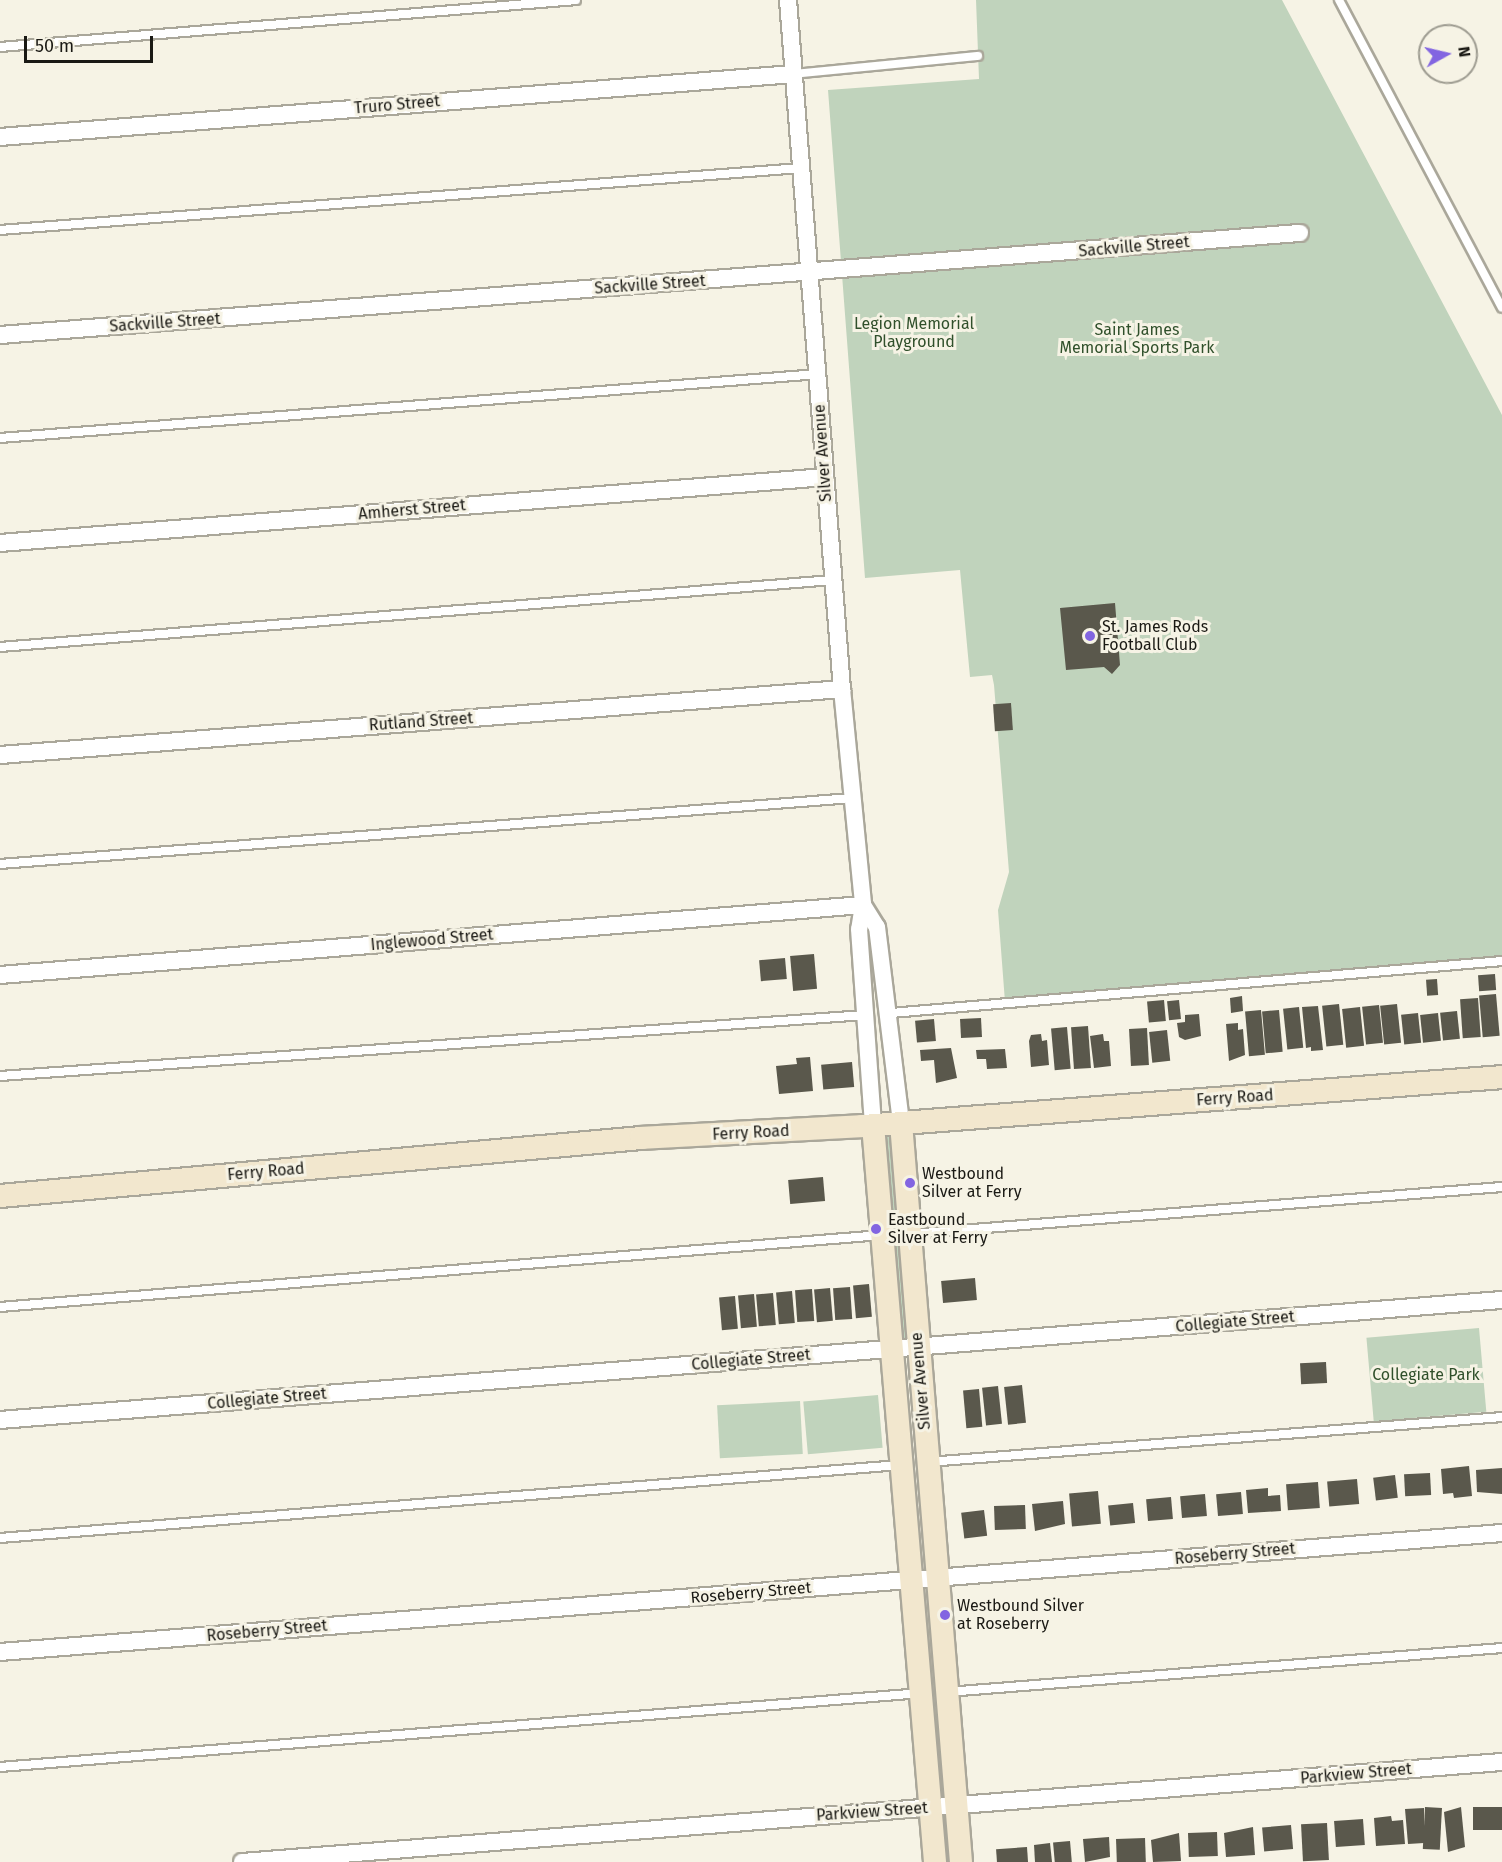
<!DOCTYPE html>
<style>
body{margin:0}
#map{position:relative;width:1502px;height:1862px;overflow:hidden;background:#f6f3e5;font-family:"Fira Sans",sans-serif}
div>[style]{position:absolute}
[style*='--x']{left:calc(var(--x)*1px);top:calc(var(--y)*1px);width:calc(var(--w)*1px);rotate:calc(var(--a)*1deg)}
.green>*{inset:0;background:#c0d3bc;transform-origin:0 0}
.building>*{inset:0;background:#5a584c;transform-origin:0 0}
.roads{filter:drop-shadow(2px 0 #aaa79a) drop-shadow(-2px 0 #aaa79a) drop-shadow(0 2px #aaa79a) drop-shadow(0 -2px #aaa79a)}
.lane>*{height:8px;margin:-4px;padding:0 4px;transform-origin:4px;border-radius:4px;background:#fff}
.street>*{height:16px;margin:-8px;padding:0 8px;transform-origin:8px;border-radius:8px;background:#fff}
.secondary>*{height:22px;margin:-11px;padding:0 11px;transform-origin:11px;border-radius:11px;background:#f2e7ce}
.dots>*{width:16px;height:16px;translate:-50% -50%;box-sizing:border-box;border:3px solid #f6f3e5;border-radius:50%}
span{translate:-50% -50%;white-space:nowrap;text-align:center;line-height:1.15;-webkit-text-stroke:6px #f6f3e5;paint-order:stroke}
.street-label{font-size:16px;color:#1a1914}
.park-label{font-size:16px;color:#30502b}
.poi-label{font-size:16px;color:#1a1914}
.left{translate:0 -50%;text-align:left}
.north{position:absolute;left:1418px;top:24px;width:60px;height:60px;box-sizing:border-box;background:#f6f3e5;border:2px solid #9e9c91;border-radius:50%;rotate:82deg;font-size:16px;font-weight:700;line-height:24px;text-align:center;color:#1a1914}
.north::after{content:'';display:block;margin:auto;width:21px;height:27px;background:#8265e1;clip-path:polygon(50% 0,100% 100%,50% 72%,0 100%)}
.scale{position:absolute;left:24px;top:36px;width:129px;height:27px;box-sizing:border-box;border:3px solid #1a1914;border-top:0;padding-left:8px;font-size:18px;line-height:21px;white-space:nowrap;color:#1a1914;-webkit-text-stroke:4px #f6f3e5;paint-order:stroke}
</style>
<div id="map">
<div class="green">
<i style="clip-path:polygon(976px 0,1282px 0,1502px 415px,1502px 961px,1005px 1002px,998px 910px,1009px 872px,994px 685px,992px 675px,970px 677px,960px 570px,865px 578px,828px 90px,979px 79px)"></i>
<i style="left:901px;top:1123px;width:225px;height:28px;rotate:86deg"></i>
<i style="left:1479px;top:1328px;width:84px;height:113px;rotate:85deg"></i>
<i style="left:878px;top:1395px;width:53px;height:75px;rotate:85deg"></i>
<i style="left:800px;top:1401px;width:53px;height:83px;rotate:87deg"></i>
</div>
<div class="building">
<i style="clip-path:polygon(1115px 603px,1120px 665px,1112px 674px,1104px 667px,1066px 670px,1060px 608px)"></i>
<i style="left:1011px;top:703px;width:27px;height:18px;rotate:86deg"></i>
<i style="left:814px;top:954px;width:35px;height:24px;rotate:85deg"></i>
<i style="left:785px;top:958px;width:21px;height:26px;rotate:85deg"></i>
<i style="left:1495px;top:974px;width:16px;height:17px;rotate:86deg"></i>
<i style="left:1437px;top:979px;width:16px;height:11px;rotate:86deg"></i>
<i style="left:1496px;top:994px;width:42px;height:17px;rotate:85deg"></i>
<i style="clip-path:polygon(1242px 996px,1243px 1011px,1231px 1013px,1230px 998px)"></i>
<i style="left:1478px;top:998px;width:39px;height:18px;rotate:86deg"></i>
<i style="left:1164px;top:1000px;width:21px;height:17px;rotate:85deg"></i>
<i style="left:1179px;top:1000px;width:19px;height:12px;rotate:84deg"></i>
<i style="left:1339px;top:1004px;width:41px;height:17px;rotate:84deg"></i>
<i style="left:1397px;top:1004px;width:39px;height:17px;rotate:84deg"></i>
<i style="left:1379px;top:1005px;width:38px;height:17px;rotate:84deg"></i>
<i style="clip-path:polygon(1318px 1006px,1323px 1050px,1311px 1051px,1311px 1047px,1306px 1048px,1302px 1007px)"></i>
<i style="left:1299px;top:1007px;width:41px;height:16px;rotate:84deg"></i>
<i style="left:1360px;top:1007px;width:39px;height:18px;rotate:84deg"></i>
<i style="left:1261px;top:1010px;width:45px;height:16px;rotate:85deg"></i>
<i style="left:1279px;top:1010px;width:42px;height:17px;rotate:85deg"></i>
<i style="left:1457px;top:1011px;width:28px;height:17px;rotate:84deg"></i>
<i style="left:1418px;top:1013px;width:30px;height:17px;rotate:84deg"></i>
<i style="left:1438px;top:1013px;width:28px;height:18px;rotate:84deg"></i>
<i style="clip-path:polygon(1199px 1014px,1201px 1036px,1185px 1040px,1179px 1037px,1177px 1023px,1185px 1022px,1185px 1015px)"></i>
<i style="left:981px;top:1018px;width:19px;height:21px;rotate:87deg"></i>
<i style="left:934px;top:1019px;width:22px;height:19px;rotate:85deg"></i>
<i style="clip-path:polygon(1238px 1023px,1238px 1030px,1243px 1029px,1245px 1055px,1229px 1061px,1226px 1024px)"></i>
<i style="left:1088px;top:1026px;width:42px;height:17px;rotate:86deg"></i>
<i style="left:1067px;top:1027px;width:42px;height:16px;rotate:85deg"></i>
<i style="left:1147px;top:1028px;width:37px;height:18px;rotate:87deg"></i>
<i style="left:1167px;top:1030px;width:31px;height:18px;rotate:84deg"></i>
<i style="clip-path:polygon(1041px 1034px,1042px 1041px,1047px 1040px,1049px 1065px,1031px 1067px,1029px 1041px,1031px 1035px)"></i>
<i style="clip-path:polygon(1103px 1034px,1104px 1041px,1109px 1041px,1111px 1066px,1094px 1068px,1090px 1036px)"></i>
<i style="clip-path:polygon(951px 1048px,957px 1078px,936px 1083px,934px 1060px,921px 1061px,920px 1050px)"></i>
<i style="clip-path:polygon(1005px 1049px,1007px 1068px,987px 1069px,986px 1059px,977px 1059px,976px 1050px)"></i>
<i style="clip-path:polygon(810px 1057px,813px 1091px,779px 1094px,776px 1066px,797px 1064px,796px 1058px)"></i>
<i style="left:852px;top:1062px;width:25px;height:31px;rotate:85deg"></i>
<i style="left:823px;top:1177px;width:24px;height:35px;rotate:85deg"></i>
<i style="left:975px;top:1278px;width:22px;height:34px;rotate:85deg"></i>
<i style="left:869px;top:1284px;width:33px;height:16px;rotate:85deg"></i>
<i style="left:850px;top:1287px;width:32px;height:17px;rotate:86deg"></i>
<i style="left:830px;top:1288px;width:33px;height:16px;rotate:85deg"></i>
<i style="left:812px;top:1289px;width:32px;height:17px;rotate:86deg"></i>
<i style="left:792px;top:1291px;width:32px;height:16px;rotate:85deg"></i>
<i style="left:773px;top:1293px;width:32px;height:17px;rotate:85deg"></i>
<i style="left:754px;top:1294px;width:33px;height:16px;rotate:85deg"></i>
<i style="left:735px;top:1296px;width:33px;height:16px;rotate:85deg"></i>
<i style="left:1326px;top:1362px;width:21px;height:26px;rotate:87deg"></i>
<i style="left:1022px;top:1385px;width:38px;height:18px;rotate:84deg"></i>
<i style="left:998px;top:1386px;width:38px;height:16px;rotate:84deg"></i>
<i style="left:979px;top:1389px;width:38px;height:16px;rotate:85deg"></i>
<i style="clip-path:polygon(1469px 1466px,1472px 1496px,1454px 1498px,1453px 1493px,1443px 1494px,1441px 1469px)"></i>
<i style="clip-path:polygon(1502px 1468px,1502px 1494px,1477px 1492px,1476px 1470px)"></i>
<i style="left:1430px;top:1473px;width:22px;height:26px;rotate:87deg"></i>
<i style="left:1395px;top:1475px;width:23px;height:22px;rotate:83deg"></i>
<i style="left:1357px;top:1479px;width:25px;height:30px;rotate:85deg"></i>
<i style="left:1318px;top:1482px;width:26px;height:32px;rotate:86deg"></i>
<i style="clip-path:polygon(1268px 1488px,1268px 1496px,1280px 1495px,1281px 1511px,1248px 1513px,1246px 1490px)"></i>
<i style="left:1098px;top:1491px;width:33px;height:29px;rotate:85deg"></i>
<i style="left:1241px;top:1492px;width:22px;height:25px;rotate:85deg"></i>
<i style="left:1205px;top:1494px;width:22px;height:25px;rotate:85deg"></i>
<i style="left:1171px;top:1497px;width:22px;height:25px;rotate:85deg"></i>
<i style="clip-path:polygon(1063px 1501px,1065px 1524px,1035px 1531px,1032px 1504px)"></i>
<i style="left:1133px;top:1503px;width:20px;height:25px;rotate:84deg"></i>
<i style="left:1025px;top:1505px;width:24px;height:31px;rotate:88deg"></i>
<i style="left:984px;top:1510px;width:26px;height:23px;rotate:83deg"></i>
<i style="left:1425px;top:1807px;width:17px;height:42px;rotate:3deg"></i>
<i style="clip-path:polygon(1461px 1807px,1465px 1847px,1448px 1852px,1444px 1812px)"></i>
<i style="left:1502px;top:1807px;width:23px;height:29px;rotate:90deg"></i>
<i style="clip-path:polygon(1424px 1808px,1424px 1843px,1408px 1844px,1405px 1809px)"></i>
<i style="clip-path:polygon(1391px 1816px,1392px 1821px,1403px 1820px,1405px 1844px,1376px 1846px,1374px 1818px)"></i>
<i style="left:1363px;top:1819px;width:26px;height:29px;rotate:86deg"></i>
<i style="left:1327px;top:1823px;width:37px;height:26px;rotate:87deg"></i>
<i style="left:1291px;top:1825px;width:24px;height:29px;rotate:85deg"></i>
<i style="clip-path:polygon(1253px 1827px,1255px 1855px,1226px 1857px,1224px 1833px)"></i>
<i style="left:1217px;top:1832px;width:24px;height:29px;rotate:88deg"></i>
<i style="clip-path:polygon(1179px 1833px,1181px 1861px,1153px 1862px,1151px 1840px)"></i>
<i style="clip-path:polygon(1109px 1837px,1110px 1857px,1085px 1862px,1083px 1839px)"></i>
<i style="left:1145px;top:1838px;width:24px;height:29px;rotate:88deg"></i>
<i style="left:1070px;top:1841px;width:21px;height:17px;rotate:85deg"></i>
<i style="clip-path:polygon(1050px 1843px,1052px 1862px,1035px 1862px,1034px 1845px)"></i>
<i style="left:1027px;top:1847px;width:15px;height:31px;rotate:86deg"></i>
</div>
<div class="roads">
<div class="lane">
<i style="--x:1339;--y:0;--w:348;--a:62.1"></i>
<i style="--x:0;--y:47;--w:578;--a:-4.66"></i>
<i style="--x:793;--y:74;--w:186;--a:-5.6"></i>
<i style="--x:0;--y:230;--w:803;--a:-4.43"></i>
<i style="--x:0;--y:438;--w:820;--a:-4.47"></i>
<i style="--x:0;--y:647;--w:836;--a:-4.6"></i>
<i style="--x:0;--y:864;--w:854;--a:-4.43"></i>
<i style="--x:891;--y:1013;--w:613;--a:-4.86"></i>
<i style="--x:0;--y:1076;--w:867;--a:-4.03"></i>
<i style="--x:910;--y:1234;--w:594;--a:-4.54"></i>
<i style="--x:0;--y:1307;--w:885;--a:-4.67"></i>
<i style="--x:928;--y:1462;--w:576;--a:-4.48"></i>
<i style="--x:0;--y:1538;--w:903;--a:-4.64"></i>
<i style="--x:947;--y:1692;--w:557;--a:-4.53"></i>
<i style="--x:0;--y:1767;--w:924;--a:-4.59"></i>
</div>
<div class="street">
<i style="--x:788;--y:0;--w:691;--a:85.52"></i>
<i style="--x:842;--y:689;--w:217;--a:84.4"></i>
<i style="--x:863;--y:905;--w:24;--a:99"></i>
<i style="--x:859;--y:929;--w:196;--a:85.9"></i>
<i style="--x:0;--y:137;--w:795;--a:-4.54"></i>
<i style="--x:0;--y:335;--w:1304;--a:-4.49"></i>
<i style="--x:0;--y:543;--w:828;--a:-4.57"></i>
<i style="--x:0;--y:755;--w:845;--a:-4.48"></i>
<i style="--x:863;--y:905;--w:26;--a:58"></i>
<i style="--x:877;--y:927;--w:197;--a:83"></i>
<i style="--x:0;--y:975;--w:866;--a:-4.64"></i>
<i style="--x:0;--y:1420;--w:1507;--a:-4.57"></i>
<i style="--x:0;--y:1652;--w:1507;--a:-4.53"></i>
<i style="--x:242;--y:1862;--w:1264;--a:-4.54"></i>
</div>
<div class="secondary">
<i style="--x:901;--y:1123;--w:741;--a:85.36"></i>
<i style="--x:873;--y:1125;--w:740;--a:85.19"></i>
<i style="--x:0;--y:1196;--w:644;--a:-5.17"></i>
<i style="--x:641;--y:1138;--w:222;--a:-3.1"></i>
<i style="--x:863;--y:1126;--w:641;--a:-4.38"></i>
</div>
</div>
<div class="dots">
<i style="left:1090px;top:636px;background:#8265e1"></i>
<i style="left:910px;top:1183px;background:#8265e1"></i>
<i style="left:876px;top:1229px;background:#8265e1"></i>
<i style="left:945px;top:1615px;background:#8265e1"></i>
</div>
<div class="street-label">
<span style="left:397px;top:105px;rotate:-5deg">Truro Street</span>
<span style="left:1134px;top:247px;rotate:-5deg">Sackville Street</span>
<span style="left:650px;top:285px;rotate:-4deg">Sackville Street</span>
<span style="left:165px;top:323px;rotate:-4deg">Sackville Street</span>
<span style="left:823px;top:453px;rotate:-94deg">Silver Avenue</span>
<span style="left:412px;top:510px;rotate:-5deg">Amherst Street</span>
<span style="left:421px;top:722px;rotate:-4deg">Rutland Street</span>
<span style="left:432px;top:940px;rotate:-5deg">Inglewood Street</span>
<span style="left:1235px;top:1098px;rotate:-4deg">Ferry Road</span>
<span style="left:751px;top:1133px;rotate:-3deg">Ferry Road</span>
<span style="left:266px;top:1172px;rotate:-5deg">Ferry Road</span>
<span style="left:1235px;top:1322px;rotate:-5deg">Collegiate Street</span>
<span style="left:751px;top:1360px;rotate:-5deg">Collegiate Street</span>
<span style="left:921px;top:1381px;rotate:-95deg">Silver Avenue</span>
<span style="left:267px;top:1399px;rotate:-5deg">Collegiate Street</span>
<span style="left:1235px;top:1554px;rotate:-5deg">Roseberry Street</span>
<span style="left:751px;top:1593px;rotate:-5deg">Roseberry Street</span>
<span style="left:267px;top:1631px;rotate:-5deg">Roseberry Street</span>
<span style="left:1356px;top:1774px;rotate:-5deg">Parkview Street</span>
<span style="left:872px;top:1812px;rotate:-4deg">Parkview Street</span>
</div>
<div class="park-label">
<span style="left:914px;top:333px">Legion Memorial<br>Playground</span>
<span style="left:1137px;top:339px">Saint James<br>Memorial Sports Park</span>
<span style="left:1426px;top:1375px">Collegiate Park</span>
</div>
<div class="poi-label">
<span class="left" style="left:1102px;top:636px">St. James Rods<br>Football Club</span>
<span class="left" style="left:922px;top:1183px">Westbound<br>Silver at Ferry</span>
<span class="left" style="left:888px;top:1229px">Eastbound<br>Silver at Ferry</span>
<span class="left" style="left:957px;top:1615px">Westbound Silver<br>at Roseberry</span>
</div>
<div class="north">N</div>
<div class="scale">50 m</div>
</div>
